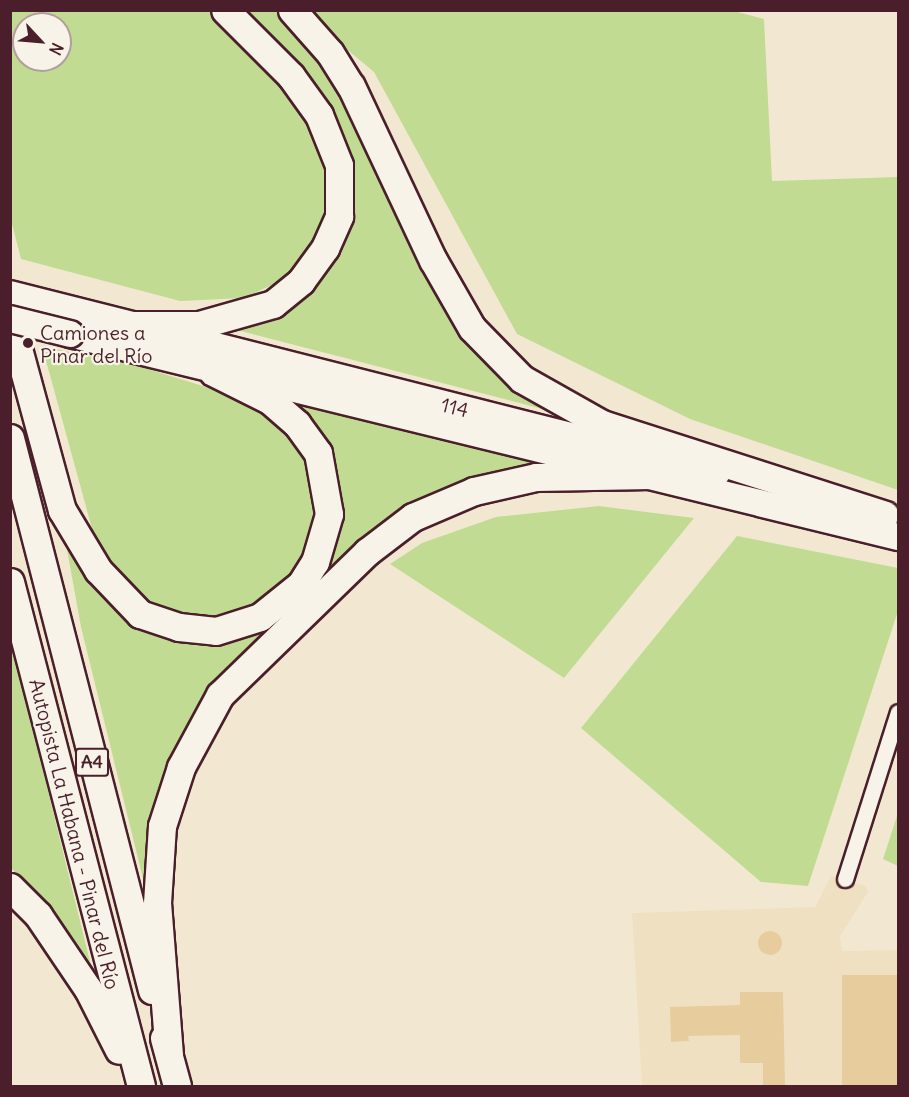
<!DOCTYPE html>
<meta charset="utf-8">
<style>
body{margin:0}
#map{position:relative;width:909px;height:1097px;overflow:hidden;background:#f2e8d2;font-family:Delius,sans-serif}
div>[style]{position:absolute}
[style*='--x']{left:calc(var(--x)*1px);top:calc(var(--y)*1px);width:calc(var(--w)*1px);rotate:calc(var(--a)*1deg)}
.built>*{inset:0;background:#efe0c2}
.green>*{inset:0;background:#c1dc92}
.building>*{inset:0;background:#e7cd9d;transform-origin:0 0}
.round{border-radius:50%}
.roads{filter:drop-shadow(2px 0 #4a1f2b) drop-shadow(-2px 0 #4a1f2b) drop-shadow(0 2px #4a1f2b) drop-shadow(0 -2px #4a1f2b)}
.minor>*{height:15px;margin:-7.5px;padding:0 7.5px;transform-origin:7.5px;border-radius:7.5px;background:#f7f3e8}
.trunk>*{height:26px;margin:-13px;padding:0 13px;transform-origin:13px;border-radius:13px;background:#f7f3e8}
.motorway>*{height:27px;margin:-13.5px;padding:0 13.5px;transform-origin:13.5px;border-radius:13.5px;background:#f7f3e8}
.bridges{filter:drop-shadow(2px 0 #4a1f2b) drop-shadow(-2px 0 #4a1f2b) drop-shadow(0 2px #4a1f2b) drop-shadow(0 -2px #4a1f2b)}
.trunk-bridge>*{height:26px;margin:-13px;padding:0 13px;transform-origin:13px;border-radius:13px;background:#f7f3e8}
.dots>*{width:16px;height:16px;translate:-50% -50%;box-sizing:border-box;border:3px solid #f7f3e8;border-radius:50%}
span{translate:-50% -50%;white-space:nowrap;text-align:center;line-height:1.15;-webkit-text-stroke:4.5px #f7f3e8;paint-order:stroke}
.shield-label span{padding:2px 4px;background:#f7f3e8;border:2px solid;border-radius:4px;-webkit-text-stroke-width:0}
.shield-label{font-size:18px;color:#4a1f2b;font-weight:700}
.poi-label{font-size:20px;color:#4a1f2b}
.left{translate:0 -50%;text-align:left}
.street-label{font-size:20px;color:#4a1f2b}
.frame{position:absolute;inset:0;border:12px solid #4a1f2b;pointer-events:none}
.north{position:absolute;left:12px;top:12px;width:60px;height:60px;box-sizing:border-box;background:#f7f3e8;border:2px solid #b29e9c;border-radius:50%;rotate:116deg;font-size:16px;font-weight:700;line-height:24px;text-align:center;color:#4a1f2b}
.north::after{content:'';display:block;margin:auto;width:21px;height:27px;background:#4a1f2b;clip-path:polygon(50% 0,100% 100%,50% 72%,0 100%)}
</style>
<div id="map">
<div class="built">
<i style="clip-path:polygon(831px 876px,866px 886px,868px 892px,840px 936px,842px 951px,898px 950px,898px 1086px,642px 1086px,632px 913px,815px 907px)"></i>
</div>
<div class="green">
<i style="clip-path:polygon(730px 10px,764px 19px,772px 181px,898px 177px,898px 490px,690px 419px,517px 334px,374px 72px,301px 11px)"></i>
<i style="clip-path:polygon(evenodd,10px 11px,211px 11px,304px 107px,332px 187px,322px 234px,293px 275px,244px 298px,180px 301px,21px 259px,10px 216px,10px 11px,24px 24px,60px 24px,60px 60px,24px 60px,24px 24px)"></i>
<i style="clip-path:polygon(235px 11px,278px 11px,319px 59px,357px 120px,461px 330px,558px 413px,213px 324px,262px 315px,348px 223px,353px 173px,338px 133px)"></i>
<i style="clip-path:polygon(42px 346px,148px 369px,258px 403px,288px 426px,310px 463px,319px 502px,303px 559px,282px 587px,245px 614px,214px 620px,170px 616px,130px 593px,97px 547px)"></i>
<i style="clip-path:polygon(287px 400px,573px 464px,445px 492px,221px 680px,148px 899px,81px 627px,64px 533px,104px 598px,141px 623px,270px 623px,336px 524px)"></i>
<i style="clip-path:polygon(599px 506px,694px 518px,564px 678px,390px 564px,422px 543px,496px 517px)"></i>
<i style="clip-path:polygon(737px 536px,898px 568px,898px 611px,808px 886px,761px 882px,581px 728px)"></i>
<i style="clip-path:polygon(10px 640px,24px 693px,94px 978px,41px 900px,11px 868px)"></i>
<i style="clip-path:polygon(898px 813px,898px 866px,883px 859px)"></i>
</div>
<div class="building">
<i class="round" style="left:758px;top:931px;width:24px;height:24px"></i>
<i style="left:842px;top:975px;width:56px;height:111px"></i>
<i style="clip-path:polygon(740px 992px,783px 992px,785px 1086px,763px 1086px,763px 1063px,740px 1063px,740px 1035px,688px 1036px,689px 1041px,671px 1042px,670px 1007px,740px 1005px)"></i>
</div>
<div class="roads">
<div class="minor">
<i style="--x:845;--y:879;--w:175;--a:-72.4"></i>
</div>
<div class="trunk">
<i style="--x:10;--y:294;--w:729;--a:14.21"></i>
<i style="--x:70;--y:334;--w:853;--a:13.78"></i>
</div>
<div class="motorway">
<i style="--x:292;--y:10;--w:57;--a:48.5"></i>
<i style="--x:330;--y:53;--w:39;--a:58"></i>
<i style="--x:351;--y:86;--w:192;--a:64.8"></i>
<i style="--x:433;--y:260;--w:78;--a:60.2"></i>
<i style="--x:472;--y:328;--w:71;--a:45.6"></i>
<i style="--x:522;--y:379;--w:92;--a:29.4"></i>
<i style="--x:602;--y:424;--w:297;--a:17.8"></i>
<i style="--x:10;--y:319;--w:198;--a:74.8"></i>
<i style="--x:62;--y:510;--w:70;--a:59"></i>
<i style="--x:98;--y:570;--w:61;--a:46.3"></i>
<i style="--x:140;--y:614;--w:41;--a:18.4"></i>
<i style="--x:179;--y:627;--w:37;--a:6"></i>
<i style="--x:216;--y:631;--w:46;--a:-17.7"></i>
<i style="--x:260;--y:617;--w:53;--a:-38.8"></i>
<i style="--x:301;--y:584;--w:26;--a:-58"></i>
<i style="--x:315;--y:562;--w:50;--a:-73.7"></i>
<i style="--x:329;--y:514;--w:62;--a:-100.2"></i>
<i style="--x:318;--y:453;--w:36;--a:-126"></i>
<i style="--x:297;--y:424;--w:35;--a:-139"></i>
<i style="--x:271;--y:401;--w:65;--a:-153.4"></i>
<i style="--x:128;--y:325;--w:71;--a:0"></i>
<i style="--x:199;--y:325;--w:77;--a:-15.8"></i>
<i style="--x:273;--y:304;--w:36;--a:-39"></i>
<i style="--x:301;--y:281;--w:41;--a:-54"></i>
<i style="--x:325;--y:248;--w:35;--a:-66"></i>
<i style="--x:339;--y:216;--w:51;--a:-90"></i>
<i style="--x:339;--y:165;--w:54;--a:-111.8"></i>
<i style="--x:319;--y:115;--w:48;--a:-125.7"></i>
<i style="--x:291;--y:76;--w:93;--a:-135"></i>
<i style="--x:10;--y:438;--w:570;--a:75.57"></i>
<i style="--x:10;--y:582;--w:521;--a:75.43"></i>
<i style="--x:10;--y:887;--w:40;--a:45"></i>
<i style="--x:38;--y:915;--w:89;--a:56"></i>
<i style="--x:88;--y:989;--w:68;--a:63.1"></i>
<i style="--x:164;--y:1038;--w:50;--a:74.8"></i>
<i style="--x:169;--y:1055;--w:152;--a:-94.5"></i>
<i style="--x:157;--y:903;--w:77;--a:-86.3"></i>
<i style="--x:162;--y:826;--w:62;--a:-72.1"></i>
<i style="--x:181;--y:767;--w:82;--a:-61.6"></i>
<i style="--x:220;--y:695;--w:205;--a:-44.2"></i>
<i style="--x:367;--y:552;--w:58;--a:-37.3"></i>
<i style="--x:413;--y:517;--w:66;--a:-23.1"></i>
<i style="--x:474;--y:491;--w:64;--a:-12.7"></i>
<i style="--x:536;--y:477;--w:115;--a:-1"></i>
</div>
</div>
<div class="bridges">
<div class="trunk-bridge">
<i style="--x:10;--y:319;--w:62;--a:14"></i>
</div>
</div>
<div class="dots">
<i style="left:28px;top:343px;background:#4a1f2b"></i>
</div>
<div class="shield-label">
<span style="left:92px;top:762px">A4</span>
</div>
<div class="poi-label">
<span class="left" style="left:40px;top:344px">Camiones a<br>Pinar del Río</span>
</div>
<div class="street-label">
<span style="left:455px;top:407px;rotate:14deg">114</span>
<span style="left:75px;top:834px;rotate:76deg">Autopista La Habana - Pinar del Río</span>
</div>
<div class="frame"></div>
<div class="north">N</div>
</div>
